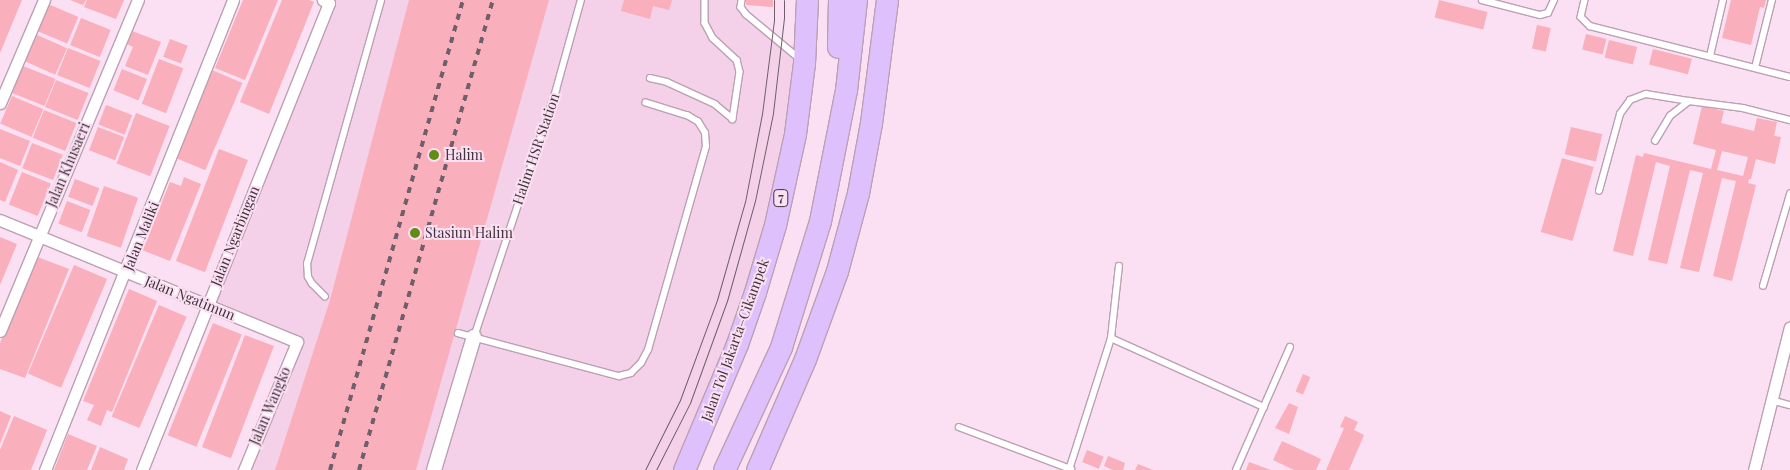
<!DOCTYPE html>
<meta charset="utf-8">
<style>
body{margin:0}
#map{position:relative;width:1790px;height:470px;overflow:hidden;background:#fbdff2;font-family:"Playfair Display",serif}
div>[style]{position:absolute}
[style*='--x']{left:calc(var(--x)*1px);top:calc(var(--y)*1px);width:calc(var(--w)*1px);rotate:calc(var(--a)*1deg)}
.built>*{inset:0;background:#f4d1e9}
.building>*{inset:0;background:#f9afbc;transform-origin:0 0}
.roads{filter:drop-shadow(1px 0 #bba0b3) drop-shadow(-1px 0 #bba0b3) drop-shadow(0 1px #bba0b3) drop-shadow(0 -1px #bba0b3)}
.service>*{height:5.5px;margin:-2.75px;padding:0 2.75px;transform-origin:2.75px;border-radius:2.75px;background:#fff}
.minor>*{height:11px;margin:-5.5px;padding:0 5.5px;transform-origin:5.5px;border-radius:5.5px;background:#fff}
.tertiary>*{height:14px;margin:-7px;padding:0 7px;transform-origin:7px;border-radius:7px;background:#fff}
.motorway>*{height:21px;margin:-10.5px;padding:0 10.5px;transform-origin:10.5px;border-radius:10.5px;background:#dec1fc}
.tram>*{height:1px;margin:-0.5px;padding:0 0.5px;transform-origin:0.5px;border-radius:0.5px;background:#6f5f6a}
.rail>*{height:4px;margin-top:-2px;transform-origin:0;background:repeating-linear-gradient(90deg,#6f5f6a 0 6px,transparent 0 12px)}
.dots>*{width:14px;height:14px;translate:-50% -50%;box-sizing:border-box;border:2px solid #fbdff2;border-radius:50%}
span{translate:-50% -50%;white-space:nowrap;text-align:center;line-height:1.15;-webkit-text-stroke:4px #fbdff2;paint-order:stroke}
.shield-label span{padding:1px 4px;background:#fbdff2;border:1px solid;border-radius:4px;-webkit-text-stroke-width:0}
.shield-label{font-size:12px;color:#3f343c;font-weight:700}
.street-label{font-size:14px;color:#3f343c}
.poi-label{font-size:14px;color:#3f343c}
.left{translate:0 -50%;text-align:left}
</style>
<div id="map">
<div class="built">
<i style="clip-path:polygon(330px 0,742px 0,741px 7px,804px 63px,795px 134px,720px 388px,673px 470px,244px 470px,297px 342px,208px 305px)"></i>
</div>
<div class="building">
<i style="clip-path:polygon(0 0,22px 0,0 53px)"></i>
<i style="clip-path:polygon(70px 0,86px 0,83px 5px)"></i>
<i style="clip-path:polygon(87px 0,124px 0,116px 19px,84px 7px)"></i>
<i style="clip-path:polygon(243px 0,278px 0,245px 80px,215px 68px)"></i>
<i style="clip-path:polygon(282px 0,309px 0,314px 2px,269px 114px,240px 102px)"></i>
<i style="clip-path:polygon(409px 0,549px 0,416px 470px,275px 470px,330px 300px)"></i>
<i style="clip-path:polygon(624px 0,672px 0,669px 10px,653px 6px,650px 19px,621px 11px)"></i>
<i style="clip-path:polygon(746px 0,773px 0,773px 7px,746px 5px)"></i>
<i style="left:1439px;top:0;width:50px;height:18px;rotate:14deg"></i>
<i style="clip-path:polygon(1731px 0,1766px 0,1764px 8px,1760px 7px,1751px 45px,1722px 38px)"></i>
<i style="left:48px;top:4px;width:33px;height:29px;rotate:23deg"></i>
<i style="left:81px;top:18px;width:32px;height:29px;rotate:22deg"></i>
<i style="left:1537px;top:25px;width:14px;height:24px;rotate:12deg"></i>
<i style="clip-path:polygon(132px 31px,161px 42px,148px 75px,125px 66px,133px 47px,127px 44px)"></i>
<i style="left:35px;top:34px;width:35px;height:29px;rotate:24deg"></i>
<i style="left:1586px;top:34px;width:21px;height:16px;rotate:14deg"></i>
<i style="left:170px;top:39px;width:19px;height:19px;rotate:21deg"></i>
<i style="left:1609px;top:40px;width:29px;height:18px;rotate:14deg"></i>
<i style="left:68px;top:48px;width:35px;height:29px;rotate:22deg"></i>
<i style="left:1653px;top:49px;width:40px;height:16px;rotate:14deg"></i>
<i style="left:159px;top:59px;width:26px;height:48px;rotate:21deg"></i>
<i style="left:23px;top:66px;width:35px;height:29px;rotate:22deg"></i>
<i style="left:122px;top:69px;width:27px;height:23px;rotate:22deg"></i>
<i style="left:212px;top:70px;width:33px;height:95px;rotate:23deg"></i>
<i style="left:56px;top:80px;width:35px;height:29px;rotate:22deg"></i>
<i style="left:12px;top:96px;width:34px;height:30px;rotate:23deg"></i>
<i style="left:106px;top:105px;width:28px;height:21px;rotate:21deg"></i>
<i style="clip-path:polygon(evenodd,1702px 106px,1724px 111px,1721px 123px,1754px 131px,1757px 118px,1777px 122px,1774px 136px,1781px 137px,1775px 164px,1756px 159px,1751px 179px,1749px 179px,1748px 183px,1756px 185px,1732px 281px,1713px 276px,1736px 181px,1722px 178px,1699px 272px,1680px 268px,1703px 173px,1690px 170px,1667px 264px,1648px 260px,1670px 166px,1656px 162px,1633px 256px,1613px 251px,1636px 155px,1643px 157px,1644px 153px,1711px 169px,1716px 150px,1693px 144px,1702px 106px,1722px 151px,1748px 157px,1743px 176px,1717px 170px,1722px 151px)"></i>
<i style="left:44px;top:110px;width:35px;height:30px;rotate:22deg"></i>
<i style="left:136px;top:113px;width:36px;height:54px;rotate:21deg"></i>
<i style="left:98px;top:127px;width:28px;height:25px;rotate:21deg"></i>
<i style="left:1571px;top:127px;width:32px;height:28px;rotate:13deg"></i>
<i style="clip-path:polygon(0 129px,30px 141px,20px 166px,0 158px)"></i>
<i style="left:32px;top:143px;width:33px;height:27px;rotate:21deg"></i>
<i style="left:219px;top:149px;width:31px;height:120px;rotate:21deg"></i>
<i style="left:1562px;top:158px;width:33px;height:77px;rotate:16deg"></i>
<i style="clip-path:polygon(0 162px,18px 170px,5px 202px,0 200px)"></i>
<i style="left:22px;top:172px;width:31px;height:35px;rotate:22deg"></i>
<i style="clip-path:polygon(184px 177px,201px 184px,170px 261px,142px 250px,170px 182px,181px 186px)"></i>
<i style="left:75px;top:179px;width:26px;height:19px;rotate:21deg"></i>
<i style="left:104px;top:186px;width:36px;height:53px;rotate:19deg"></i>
<i style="left:67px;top:201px;width:25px;height:24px;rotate:21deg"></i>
<i style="clip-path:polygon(0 237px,17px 244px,0 285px)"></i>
<i style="clip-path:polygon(35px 256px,69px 269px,25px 378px,0 369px,0 343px)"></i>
<i style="left:74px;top:265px;width:36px;height:118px;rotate:23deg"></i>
<i style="clip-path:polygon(129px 289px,157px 301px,112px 412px,107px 410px,101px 426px,87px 420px,94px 405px,83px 401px)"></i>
<i style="left:159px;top:305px;width:30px;height:121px;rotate:23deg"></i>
<i style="left:213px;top:323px;width:31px;height:121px;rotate:22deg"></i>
<i style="left:245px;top:335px;width:31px;height:120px;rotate:21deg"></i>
<i style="left:1303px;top:374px;width:8px;height:19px;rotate:23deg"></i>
<i style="clip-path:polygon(1289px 403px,1298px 407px,1289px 434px,1275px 428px)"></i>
<i style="clip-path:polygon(0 411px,11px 416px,0 444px)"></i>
<i style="clip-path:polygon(14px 416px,47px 430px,31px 470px,0 470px,0 450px)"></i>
<i style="clip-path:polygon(1345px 416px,1358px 422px,1354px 430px,1364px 435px,1349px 470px,1326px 470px,1344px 428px,1340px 427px)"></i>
<i style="clip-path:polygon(68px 434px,97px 446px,87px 470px,54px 470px)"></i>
<i style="clip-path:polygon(1282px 441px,1321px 459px,1316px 470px,1294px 470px,1273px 460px)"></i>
<i style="clip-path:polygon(100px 447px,128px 459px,124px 470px,91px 470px)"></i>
<i style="left:1087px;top:450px;width:18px;height:13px;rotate:22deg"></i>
<i style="clip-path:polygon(1108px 456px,1125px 463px,1123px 470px,1113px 470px,1104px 466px)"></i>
<i style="clip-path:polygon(1249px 462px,1271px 470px,1246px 470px)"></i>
<i style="clip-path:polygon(1138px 464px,1153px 470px,1135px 470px)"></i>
</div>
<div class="roads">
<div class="service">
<i style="--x:705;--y:0;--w:23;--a:90"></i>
<i style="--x:705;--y:23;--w:17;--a:62"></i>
<i style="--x:713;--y:38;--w:33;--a:43"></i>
<i style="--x:737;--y:60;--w:12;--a:76"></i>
<i style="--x:740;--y:72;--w:48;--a:98.5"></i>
<i style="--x:742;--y:0;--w:7;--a:98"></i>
<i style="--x:741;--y:7;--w:9;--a:54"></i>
<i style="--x:746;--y:14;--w:69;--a:39.7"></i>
<i style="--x:1482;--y:0;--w:60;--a:14.5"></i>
<i style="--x:1540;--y:15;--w:8;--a:-14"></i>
<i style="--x:1548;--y:13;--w:14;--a:-65"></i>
<i style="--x:1585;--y:0;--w:17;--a:103"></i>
<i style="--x:1581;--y:17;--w:13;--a:45"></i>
<i style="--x:1590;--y:26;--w:206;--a:14.3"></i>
<i style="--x:1710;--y:56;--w:57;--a:-76.9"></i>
<i style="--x:1755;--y:68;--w:70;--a:-76"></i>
<i style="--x:650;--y:78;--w:17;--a:13"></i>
<i style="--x:667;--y:82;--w:53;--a:24.6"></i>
<i style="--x:715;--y:104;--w:23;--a:40"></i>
<i style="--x:1655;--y:141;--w:29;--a:-59"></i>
<i style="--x:1670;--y:116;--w:24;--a:-38"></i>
<i style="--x:1689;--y:101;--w:54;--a:7.4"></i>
<i style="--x:1743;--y:108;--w:49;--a:14.3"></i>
<i style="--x:1599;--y:191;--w:80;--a:-74.7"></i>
<i style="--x:1620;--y:114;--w:17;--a:-54"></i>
<i style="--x:1630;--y:100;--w:17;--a:-21"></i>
<i style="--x:1646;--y:94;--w:44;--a:9.2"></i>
<i style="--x:1763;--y:286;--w:96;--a:-73.6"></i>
<i style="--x:325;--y:297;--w:18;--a:-135"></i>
<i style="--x:312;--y:284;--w:8;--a:-120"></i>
<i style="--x:308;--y:277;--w:13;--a:-94"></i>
<i style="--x:307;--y:264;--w:274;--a:-74.3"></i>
<i style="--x:458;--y:333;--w:167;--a:15"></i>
<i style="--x:619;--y:376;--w:12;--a:-14"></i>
<i style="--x:631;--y:373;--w:14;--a:-45"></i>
<i style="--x:641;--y:363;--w:15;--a:-62"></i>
<i style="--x:648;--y:350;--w:211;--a:-74.1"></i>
<i style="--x:706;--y:147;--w:14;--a:-94"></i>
<i style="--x:705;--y:133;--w:13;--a:-122"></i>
<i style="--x:698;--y:122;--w:12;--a:-149"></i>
<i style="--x:688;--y:116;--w:44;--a:-162.8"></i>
<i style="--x:474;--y:337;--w:260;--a:-71.6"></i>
<i style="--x:556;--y:90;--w:93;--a:-74.5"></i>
<i style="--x:1111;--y:338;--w:168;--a:24.3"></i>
<i style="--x:1771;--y:400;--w:20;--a:15"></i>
<i style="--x:959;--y:427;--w:120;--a:20.6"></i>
<i style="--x:1069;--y:470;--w:139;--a:-72.3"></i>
<i style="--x:1111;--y:338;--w:72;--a:-83.7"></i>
<i style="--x:1236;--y:470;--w:134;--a:-66.3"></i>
</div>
<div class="minor">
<i style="--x:0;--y:103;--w:112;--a:-66.9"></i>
<i style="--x:0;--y:220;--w:321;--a:22.3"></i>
<i style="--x:297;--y:342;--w:139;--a:112.5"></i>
<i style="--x:0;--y:331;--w:359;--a:-67.4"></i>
<i style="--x:45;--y:470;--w:506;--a:-68.2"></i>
<i style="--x:142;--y:470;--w:503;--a:-68.18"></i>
<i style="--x:329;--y:3;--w:7;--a:-153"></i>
<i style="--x:1754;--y:470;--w:147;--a:-75.9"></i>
</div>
<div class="tertiary">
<i style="--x:434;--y:470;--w:139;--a:-73.3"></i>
</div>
<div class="motorway">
<i style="--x:838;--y:47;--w:47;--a:-88.8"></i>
<i style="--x:684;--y:470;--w:137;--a:-67.2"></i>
<i style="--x:737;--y:344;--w:55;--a:-70.9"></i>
<i style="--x:755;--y:292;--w:70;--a:-73.4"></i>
<i style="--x:775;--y:225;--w:93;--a:-77.6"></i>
<i style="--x:795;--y:134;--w:72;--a:-82.8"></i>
<i style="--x:804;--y:63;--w:63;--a:-87.3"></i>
<i style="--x:724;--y:470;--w:136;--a:-65.1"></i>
<i style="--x:781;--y:347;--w:132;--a:-72.8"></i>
<i style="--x:820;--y:221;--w:134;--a:-78.8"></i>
<i style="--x:846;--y:90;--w:91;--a:-83.7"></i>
<i style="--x:757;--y:470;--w:121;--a:-66.6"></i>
<i style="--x:805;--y:359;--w:94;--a:-70"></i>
<i style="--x:837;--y:271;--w:81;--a:-74.9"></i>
<i style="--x:858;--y:193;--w:71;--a:-79.5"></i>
<i style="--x:871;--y:123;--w:124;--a:-82.6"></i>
</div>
</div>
<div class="tram">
<i style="--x:645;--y:470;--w:78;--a:-63.4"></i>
<i style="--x:680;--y:400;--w:107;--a:-69.7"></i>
<i style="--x:717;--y:300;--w:102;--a:-74.1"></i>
<i style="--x:745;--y:202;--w:90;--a:-79.1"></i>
<i style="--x:762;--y:114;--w:95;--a:-82.7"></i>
<i style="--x:774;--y:20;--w:20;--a:-90"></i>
<i style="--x:656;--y:470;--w:75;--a:-63.1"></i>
<i style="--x:690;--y:403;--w:109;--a:-70.1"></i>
<i style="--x:727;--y:301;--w:104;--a:-74.4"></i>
<i style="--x:755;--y:201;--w:90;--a:-78.4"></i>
<i style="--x:773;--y:113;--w:96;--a:-83.4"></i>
<i style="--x:784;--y:18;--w:18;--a:-90"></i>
</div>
<div class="rail">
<i style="--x:330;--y:470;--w:488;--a:-74.2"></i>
<i style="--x:359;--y:470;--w:489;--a:-74.1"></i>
</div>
<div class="dots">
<i style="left:434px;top:155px;background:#638b17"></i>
<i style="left:415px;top:233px;background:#638b17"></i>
</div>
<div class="shield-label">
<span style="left:781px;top:198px">7</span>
</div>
<div class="street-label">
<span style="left:536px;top:149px;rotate:-71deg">Halim HSR Station</span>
<span style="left:68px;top:165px;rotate:-67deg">Jalan Khusaeri</span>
<span style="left:141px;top:236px;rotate:-68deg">Jalan Maliki</span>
<span style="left:235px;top:236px;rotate:-68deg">Jalan Ngarbingan</span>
<span style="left:190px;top:298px;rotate:22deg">Jalan Ngatimun</span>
<span style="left:735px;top:340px;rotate:-70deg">Jalan Tol Jakarta–Cikampek</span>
<span style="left:270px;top:406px;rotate:-67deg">Jalan Wangko</span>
</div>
<div class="poi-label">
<span class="left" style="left:445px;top:155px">Halim</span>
<span class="left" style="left:425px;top:233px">Stasiun Halim</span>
</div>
</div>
